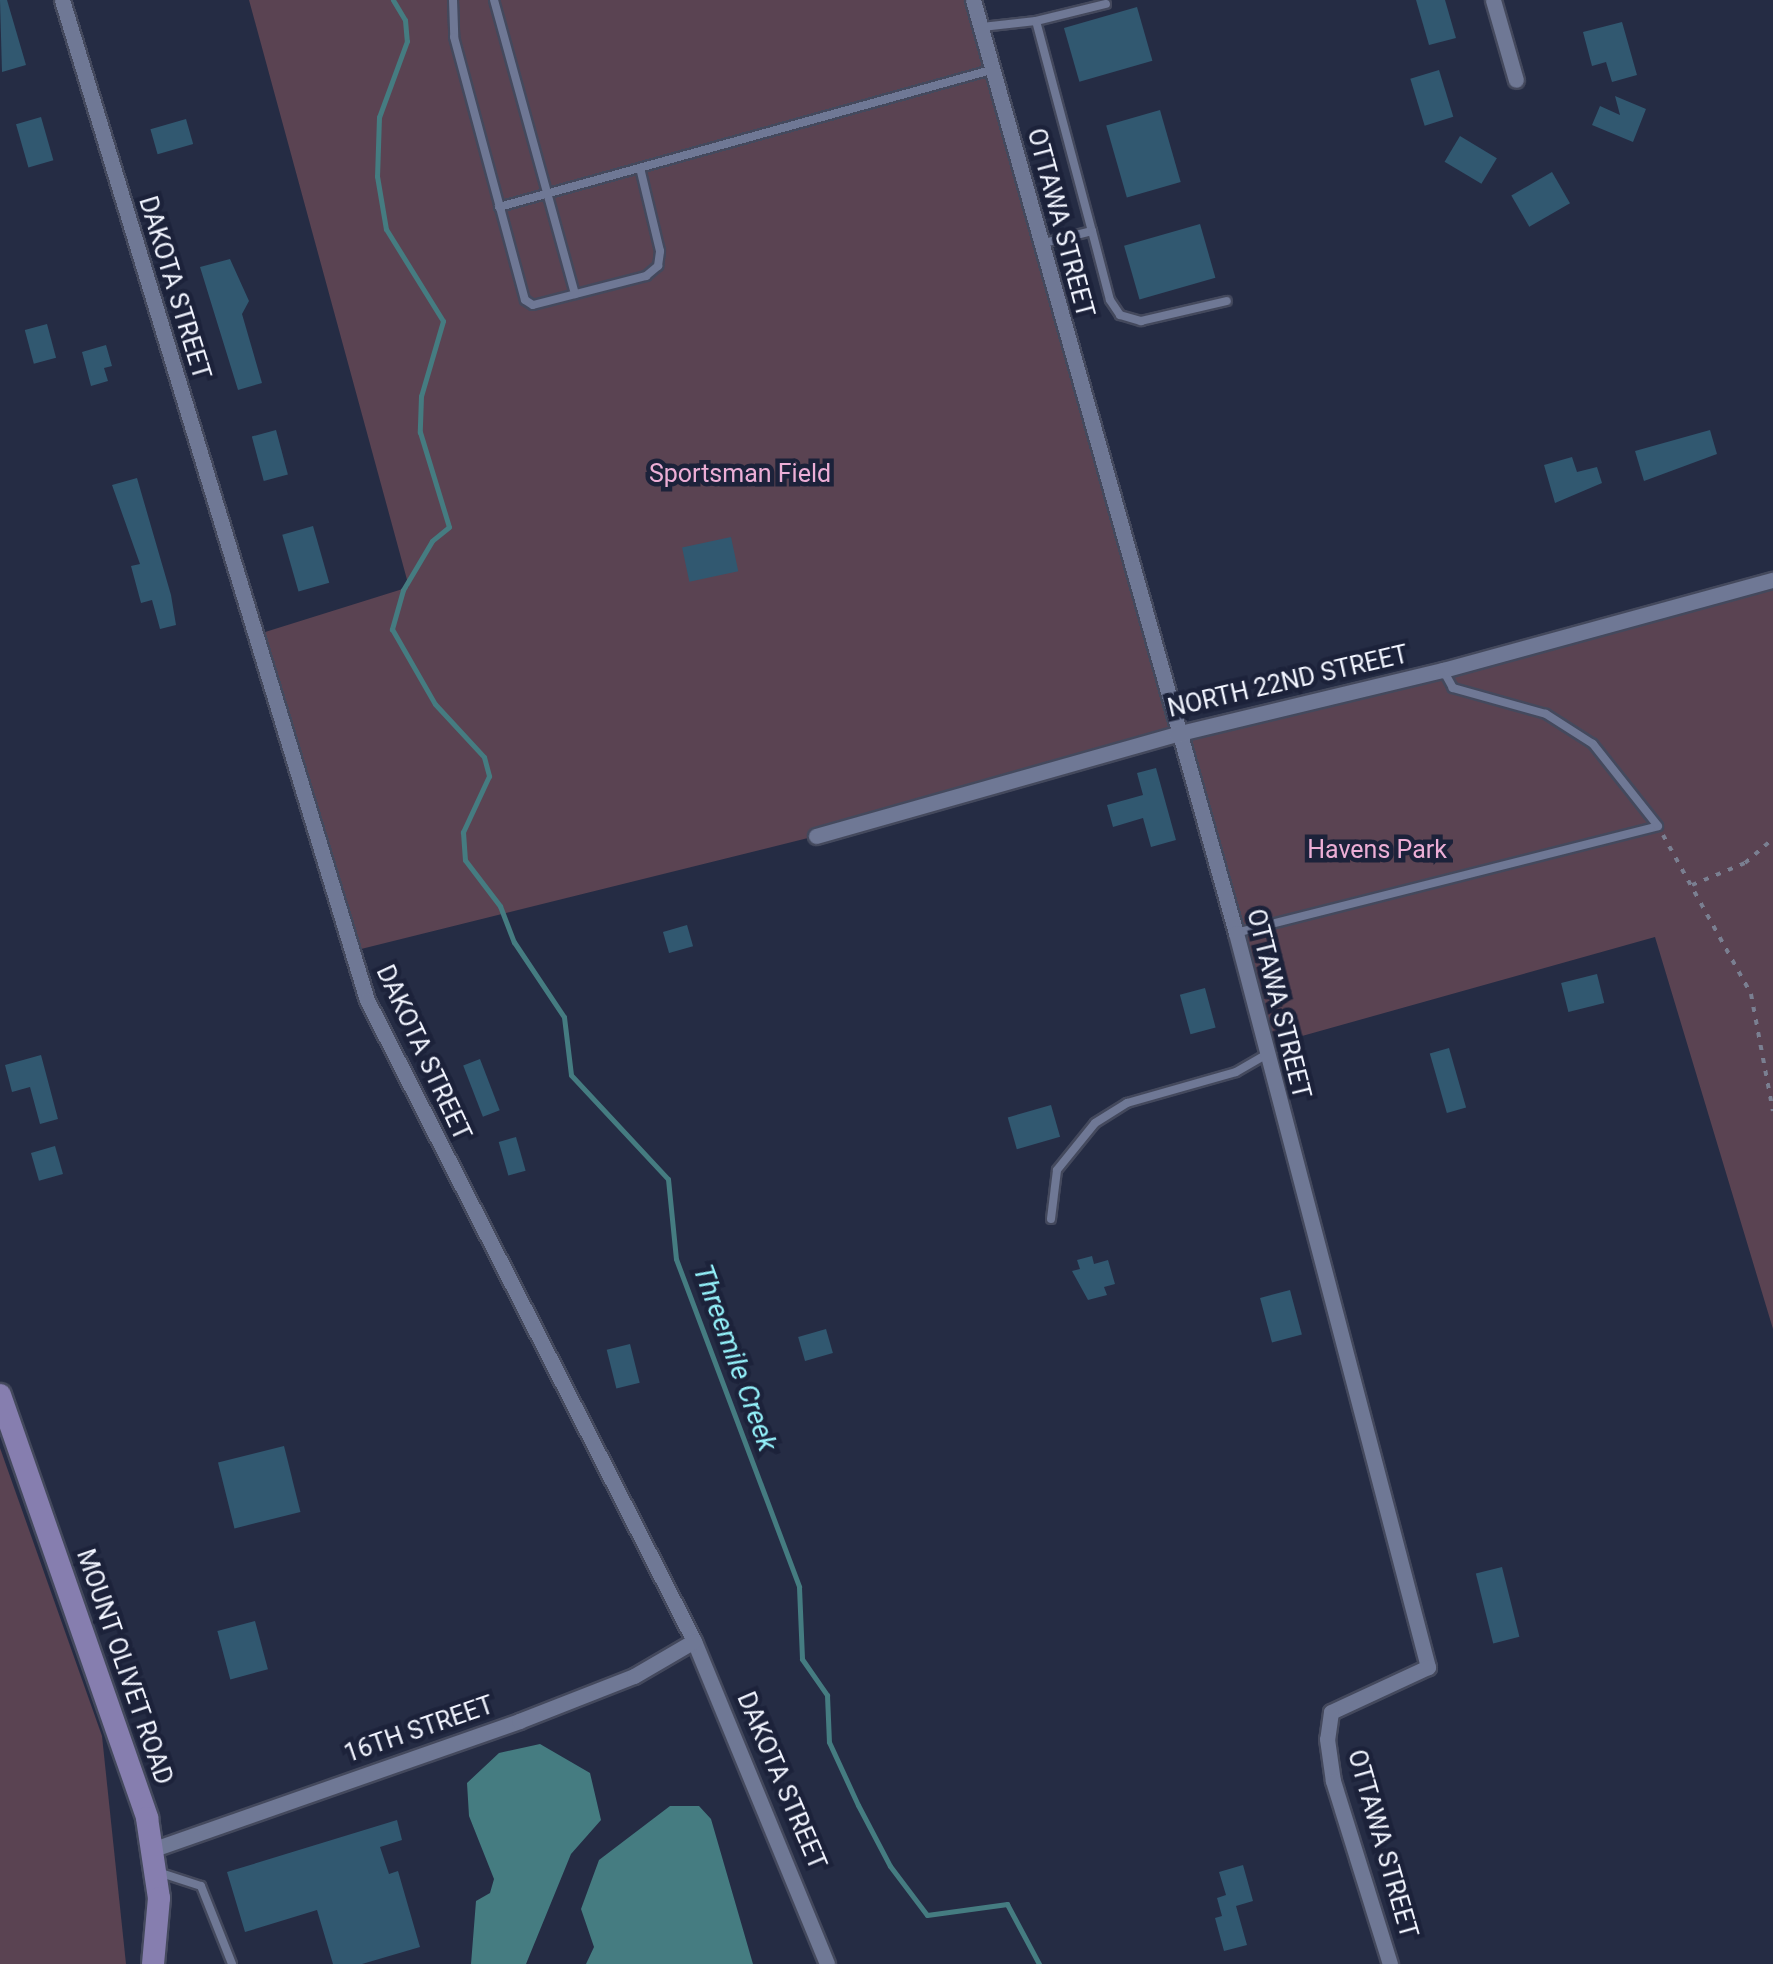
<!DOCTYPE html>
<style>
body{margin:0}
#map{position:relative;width:1773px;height:1964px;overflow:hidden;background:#252c44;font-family:Roboto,sans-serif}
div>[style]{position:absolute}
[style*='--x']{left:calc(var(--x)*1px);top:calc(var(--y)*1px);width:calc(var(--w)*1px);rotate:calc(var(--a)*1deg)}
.green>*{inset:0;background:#5a4352}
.water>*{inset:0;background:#457c81}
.stream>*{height:5px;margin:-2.5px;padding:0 2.5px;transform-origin:2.5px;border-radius:2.5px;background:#457c81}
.building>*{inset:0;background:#315870;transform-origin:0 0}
.path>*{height:4px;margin-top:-2px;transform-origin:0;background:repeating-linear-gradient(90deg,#7a7f91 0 5px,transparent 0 13px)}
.roads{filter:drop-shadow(2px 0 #44495d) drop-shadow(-2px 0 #44495d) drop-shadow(0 2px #44495d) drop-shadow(0 -2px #44495d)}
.lane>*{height:8px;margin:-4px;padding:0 4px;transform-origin:4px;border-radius:4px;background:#6f7895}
.street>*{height:15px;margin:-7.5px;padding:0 7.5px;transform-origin:7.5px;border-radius:7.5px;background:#6f7895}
.secondary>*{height:22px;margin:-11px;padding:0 11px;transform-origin:11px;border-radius:11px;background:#867eaf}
span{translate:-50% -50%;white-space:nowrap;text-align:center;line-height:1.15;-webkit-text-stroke:9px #1c223a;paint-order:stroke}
.street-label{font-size:25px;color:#f1f4fe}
.park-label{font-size:25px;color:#ecaed6}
.water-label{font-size:28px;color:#93f0f9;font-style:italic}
</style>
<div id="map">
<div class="green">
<i style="clip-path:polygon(249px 0,973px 0,1177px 734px,1773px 580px,1773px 1329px,1655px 937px,1263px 1047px,1176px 734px,816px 836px,349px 952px,252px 636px,409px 587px)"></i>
<i style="clip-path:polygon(0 1448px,102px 1736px,126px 1964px,0 1964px)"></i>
</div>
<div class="water">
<i style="clip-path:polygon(540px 1744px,590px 1773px,601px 1820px,571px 1854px,526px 1964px,471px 1964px,476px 1901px,490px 1893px,494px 1879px,469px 1816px,467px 1783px,499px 1753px)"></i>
<i style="clip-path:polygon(670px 1806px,699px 1806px,711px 1819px,753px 1964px,586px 1964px,594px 1947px,581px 1909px,599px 1860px)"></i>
</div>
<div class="stream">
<i style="--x:393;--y:0;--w:23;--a:59"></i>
<i style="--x:405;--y:20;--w:21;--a:85"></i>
<i style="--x:407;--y:41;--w:81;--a:110.2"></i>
<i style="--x:379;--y:117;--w:59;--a:91.9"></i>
<i style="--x:377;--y:176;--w:54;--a:80.4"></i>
<i style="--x:386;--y:229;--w:108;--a:58.2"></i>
<i style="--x:443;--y:321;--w:78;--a:106.3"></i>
<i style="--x:421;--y:396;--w:36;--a:92"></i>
<i style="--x:420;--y:432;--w:99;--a:73"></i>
<i style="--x:449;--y:527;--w:22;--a:141"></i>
<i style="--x:432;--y:541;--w:57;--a:120.6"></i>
<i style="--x:403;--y:590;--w:41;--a:105.8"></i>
<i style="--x:392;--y:629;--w:86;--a:60.2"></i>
<i style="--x:435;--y:704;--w:72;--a:47.2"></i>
<i style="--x:484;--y:757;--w:20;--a:75"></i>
<i style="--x:489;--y:776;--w:62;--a:114.9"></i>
<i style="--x:463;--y:832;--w:28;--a:86"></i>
<i style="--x:465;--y:860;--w:58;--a:52.7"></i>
<i style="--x:500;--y:906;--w:39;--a:69"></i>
<i style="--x:514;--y:942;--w:90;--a:56.3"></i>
<i style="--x:564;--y:1017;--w:58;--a:83.1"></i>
<i style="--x:571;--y:1075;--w:142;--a:47"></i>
<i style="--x:668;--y:1179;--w:80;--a:84.3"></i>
<i style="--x:676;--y:1259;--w:350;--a:69.4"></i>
<i style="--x:799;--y:1587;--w:72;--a:87.6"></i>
<i style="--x:802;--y:1659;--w:44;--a:55.2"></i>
<i style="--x:827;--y:1695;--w:47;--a:87.6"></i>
<i style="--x:829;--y:1742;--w:69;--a:65.3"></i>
<i style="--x:858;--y:1805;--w:69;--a:62.3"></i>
<i style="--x:890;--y:1866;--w:61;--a:52.9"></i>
<i style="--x:927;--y:1915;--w:81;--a:-7.8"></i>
<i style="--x:1007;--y:1904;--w:68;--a:61.9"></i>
</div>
<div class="building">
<i style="clip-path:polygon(0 0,7px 0,26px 65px,2px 72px)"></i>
<i style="clip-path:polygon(1416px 0,1445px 0,1456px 38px,1429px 45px)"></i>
<i style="left:1137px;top:7px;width:56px;height:76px;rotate:74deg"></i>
<i style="clip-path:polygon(1622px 22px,1637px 75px,1612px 82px,1606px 62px,1592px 66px,1583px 32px)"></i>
<i style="left:1439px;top:70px;width:49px;height:30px;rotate:73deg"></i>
<i style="clip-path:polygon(1615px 96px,1646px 109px,1633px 142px,1592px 125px,1600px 106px,1620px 115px)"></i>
<i style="left:1160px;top:110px;width:75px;height:56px;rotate:74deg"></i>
<i style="left:41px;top:117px;width:45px;height:26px;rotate:74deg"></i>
<i style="left:186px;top:119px;width:26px;height:37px;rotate:74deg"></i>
<i style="left:1460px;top:136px;width:43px;height:30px;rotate:31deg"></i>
<i style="left:1552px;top:172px;width:36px;height:47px;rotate:60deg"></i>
<i style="left:1200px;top:224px;width:56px;height:79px;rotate:74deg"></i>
<i style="clip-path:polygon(230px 259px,249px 301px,242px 314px,262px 383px,238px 390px,200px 267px)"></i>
<i style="left:47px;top:324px;width:35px;height:23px;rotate:75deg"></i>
<i style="clip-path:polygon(106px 345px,112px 366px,104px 368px,108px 381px,91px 386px,82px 352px)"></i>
<i style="left:276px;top:430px;width:46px;height:25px;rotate:75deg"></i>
<i style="clip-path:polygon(1710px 430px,1717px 454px,1644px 481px,1635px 451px)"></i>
<i style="clip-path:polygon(1572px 457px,1577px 472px,1597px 467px,1602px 483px,1555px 503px,1544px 465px)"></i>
<i style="clip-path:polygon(137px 478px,171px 595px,176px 625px,160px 629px,152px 600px,141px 603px,131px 566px,140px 564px,112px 485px)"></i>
<i style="left:313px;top:526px;width:59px;height:32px;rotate:74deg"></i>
<i style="left:731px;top:537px;width:35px;height:50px;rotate:78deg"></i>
<i style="clip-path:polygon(1156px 768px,1176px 840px,1151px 847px,1143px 818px,1113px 827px,1107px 805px,1143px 795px,1137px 773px)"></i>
<i style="left:687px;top:925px;width:22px;height:25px;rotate:74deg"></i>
<i style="left:1597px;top:974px;width:30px;height:37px;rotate:76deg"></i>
<i style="left:1205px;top:988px;width:41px;height:26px;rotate:75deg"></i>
<i style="left:1449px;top:1048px;width:62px;height:20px;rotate:74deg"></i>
<i style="clip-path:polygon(41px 1055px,58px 1119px,40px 1124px,30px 1087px,12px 1092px,5px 1065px)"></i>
<i style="left:480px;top:1059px;width:55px;height:18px;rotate:69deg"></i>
<i style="left:1051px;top:1105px;width:33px;height:45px;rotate:74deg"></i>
<i style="left:516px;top:1137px;width:35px;height:18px;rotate:74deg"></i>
<i style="left:55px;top:1146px;width:29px;height:25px;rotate:74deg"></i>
<i style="clip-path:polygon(1092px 1256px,1094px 1264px,1108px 1260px,1115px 1284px,1104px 1287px,1107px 1295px,1088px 1300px,1072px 1271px,1080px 1269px,1077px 1260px)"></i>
<i style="left:1290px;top:1290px;width:46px;height:31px;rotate:75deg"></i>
<i style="left:826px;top:1329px;width:25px;height:29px;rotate:74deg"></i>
<i style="left:630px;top:1344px;width:40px;height:24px;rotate:76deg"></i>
<i style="left:284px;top:1446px;width:68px;height:68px;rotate:76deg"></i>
<i style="left:1502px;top:1567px;width:72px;height:27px;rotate:76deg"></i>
<i style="left:255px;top:1621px;width:50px;height:39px;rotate:75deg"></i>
<i style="clip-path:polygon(397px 1820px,402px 1840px,380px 1847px,389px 1874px,398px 1871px,420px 1947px,362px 1964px,333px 1964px,317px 1910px,245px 1932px,227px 1872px)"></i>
<i style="clip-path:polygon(1243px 1865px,1253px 1901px,1236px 1906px,1247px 1945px,1224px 1951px,1215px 1918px,1222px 1916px,1217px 1898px,1226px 1895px,1219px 1872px)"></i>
</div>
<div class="path">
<i style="--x:1663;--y:835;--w:182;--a:61"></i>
<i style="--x:1751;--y:994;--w:119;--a:79.4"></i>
<i style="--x:1692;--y:885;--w:57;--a:-22.5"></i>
<i style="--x:1745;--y:863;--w:37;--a:-41"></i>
</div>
<div class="roads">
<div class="lane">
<i style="--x:453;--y:0;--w:37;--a:88"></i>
<i style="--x:454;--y:37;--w:272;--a:74.9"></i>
<i style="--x:525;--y:300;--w:9;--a:32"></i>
<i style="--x:533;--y:305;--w:117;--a:-14.4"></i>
<i style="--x:646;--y:276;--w:16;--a:-40"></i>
<i style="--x:658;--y:266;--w:15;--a:-82"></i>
<i style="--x:660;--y:251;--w:85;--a:-103.5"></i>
<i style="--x:494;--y:0;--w:305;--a:74.6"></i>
<i style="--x:1036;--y:21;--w:72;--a:-13.7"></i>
<i style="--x:982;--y:27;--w:54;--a:-6.3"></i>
<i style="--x:1036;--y:21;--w:217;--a:75.1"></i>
<i style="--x:1092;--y:231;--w:54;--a:166"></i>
<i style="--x:499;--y:207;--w:511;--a:-15.56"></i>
<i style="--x:1092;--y:231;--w:71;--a:75.4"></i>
<i style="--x:1110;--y:300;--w:18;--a:56"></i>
<i style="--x:1120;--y:315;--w:22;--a:16"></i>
<i style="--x:1141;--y:321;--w:88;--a:-13.1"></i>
<i style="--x:1236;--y:933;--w:435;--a:-14.2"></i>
<i style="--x:1658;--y:826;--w:105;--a:-128.4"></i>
<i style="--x:1593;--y:744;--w:56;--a:-147.4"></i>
<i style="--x:1546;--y:714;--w:97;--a:-164.4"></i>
<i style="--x:1453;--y:688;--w:21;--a:-119"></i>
<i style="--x:1051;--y:1219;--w:49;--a:-83"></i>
<i style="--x:1057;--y:1170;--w:60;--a:-51"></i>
<i style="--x:1095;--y:1123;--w:38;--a:-32"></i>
<i style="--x:1127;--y:1103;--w:113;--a:-15.9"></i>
<i style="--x:1236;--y:1072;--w:34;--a:-30"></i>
<i style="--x:161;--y:1873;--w:42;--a:18"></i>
<i style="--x:201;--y:1886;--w:84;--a:68.3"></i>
</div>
<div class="street">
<i style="--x:62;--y:0;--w:1045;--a:73.04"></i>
<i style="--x:367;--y:1000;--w:720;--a:62.97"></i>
<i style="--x:694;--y:1641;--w:349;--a:67.6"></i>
<i style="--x:973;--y:0;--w:969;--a:74.26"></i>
<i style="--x:1236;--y:933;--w:759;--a:75.34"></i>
<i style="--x:1428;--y:1667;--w:107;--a:155.1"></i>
<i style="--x:1331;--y:1712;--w:27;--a:98"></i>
<i style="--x:1327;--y:1739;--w:42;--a:81.9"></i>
<i style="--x:1333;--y:1781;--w:192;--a:72.7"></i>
<i style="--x:1493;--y:0;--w:83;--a:74"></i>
<i style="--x:816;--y:836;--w:374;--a:-15.8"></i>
<i style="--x:1176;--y:734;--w:275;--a:-13.5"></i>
<i style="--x:1443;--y:670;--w:342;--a:-15.3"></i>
<i style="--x:154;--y:1849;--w:387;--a:-19.3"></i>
<i style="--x:519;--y:1721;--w:123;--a:-21.4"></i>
<i style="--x:634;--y:1676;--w:69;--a:-30.3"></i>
</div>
<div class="secondary">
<i style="--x:0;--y:1395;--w:448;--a:70.8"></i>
<i style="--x:147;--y:1818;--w:81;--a:81.5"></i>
<i style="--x:159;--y:1898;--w:66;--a:95.2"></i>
</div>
</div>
<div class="street-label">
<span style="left:1060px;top:223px;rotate:75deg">OTTAWA STREET</span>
<span style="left:174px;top:288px;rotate:73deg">DAKOTA STREET</span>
<span style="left:1288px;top:682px;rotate:-13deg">NORTH 22ND STREET</span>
<span style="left:1278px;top:1004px;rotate:76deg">OTTAWA STREET</span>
<span style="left:423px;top:1053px;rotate:65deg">DAKOTA STREET</span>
<span style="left:124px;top:1667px;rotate:71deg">MOUNT OLIVET ROAD</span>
<span style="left:419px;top:1730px;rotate:-19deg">16TH STREET</span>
<span style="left:781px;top:1781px;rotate:67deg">DAKOTA STREET</span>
<span style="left:1382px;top:1844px;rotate:74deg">OTTAWA STREET</span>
</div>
<div class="park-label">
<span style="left:740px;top:474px">Sportsman Field</span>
<span style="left:1377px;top:850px">Havens Park</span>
</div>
<div class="water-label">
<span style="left:735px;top:1358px;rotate:70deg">Threemile Creek</span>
</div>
</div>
